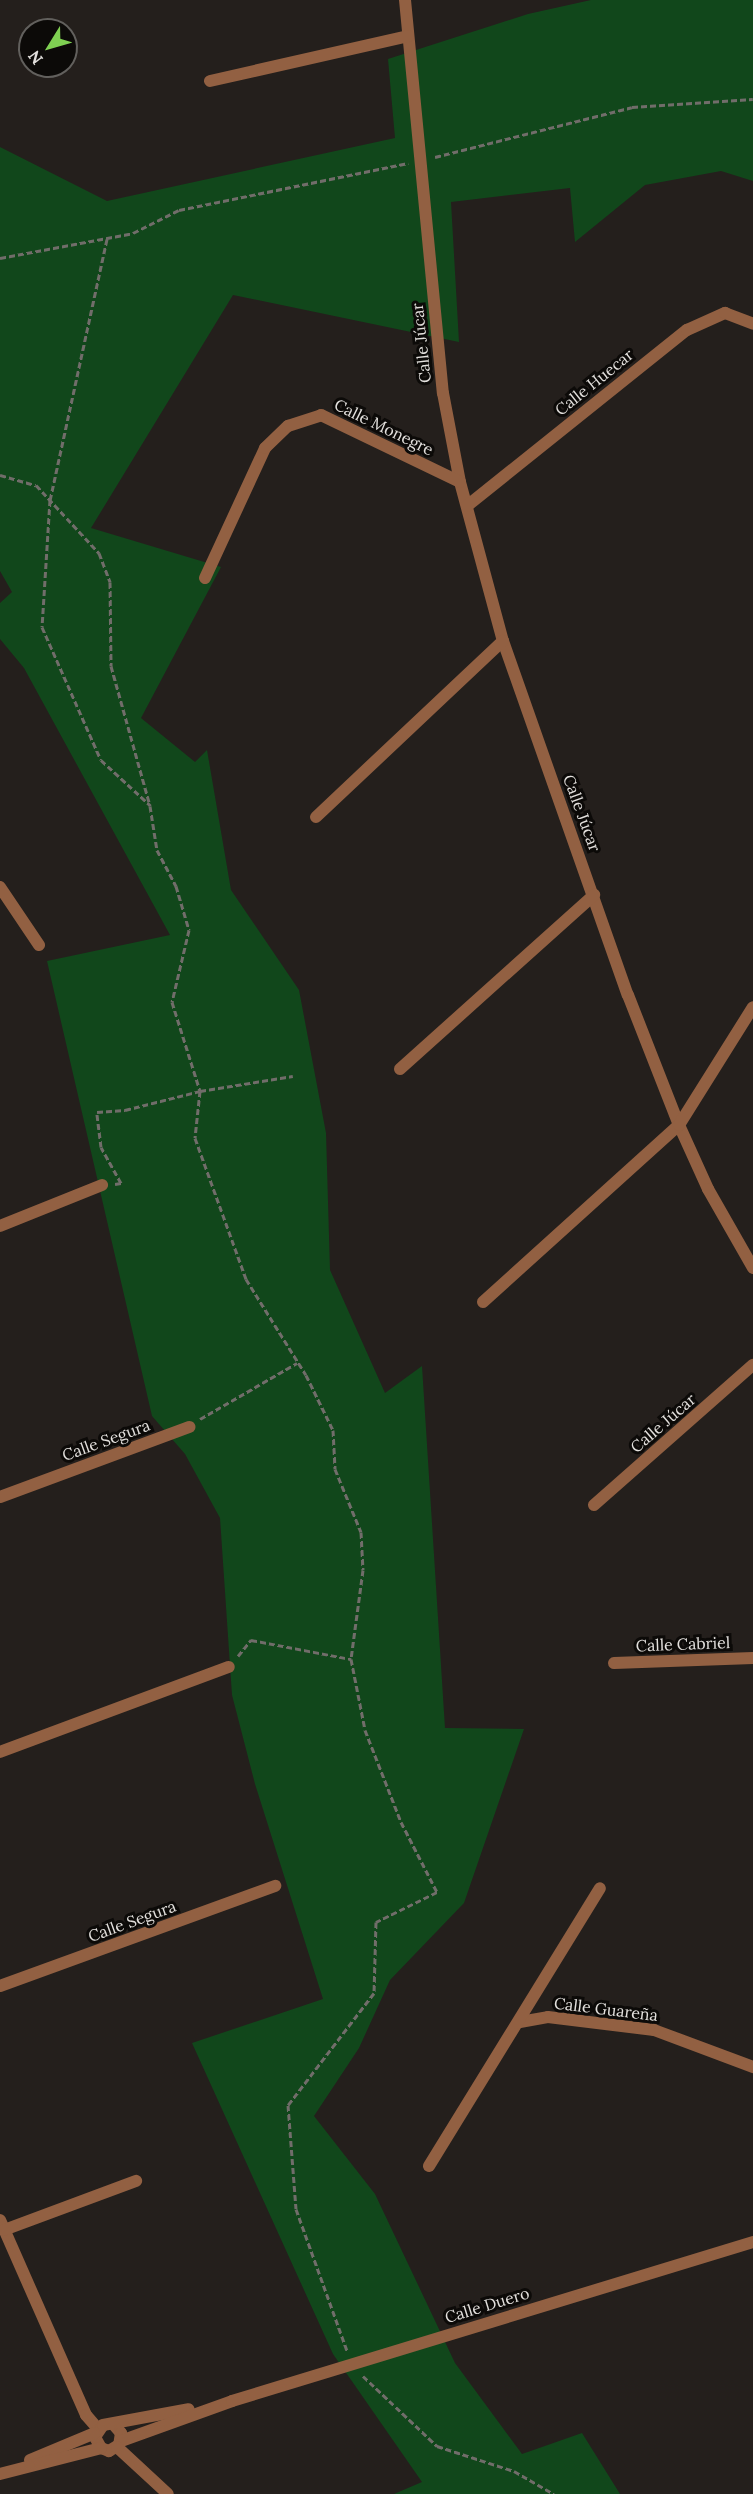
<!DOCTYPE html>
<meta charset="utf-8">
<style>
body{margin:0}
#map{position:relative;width:753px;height:2494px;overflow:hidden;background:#241f1c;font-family:Lora,serif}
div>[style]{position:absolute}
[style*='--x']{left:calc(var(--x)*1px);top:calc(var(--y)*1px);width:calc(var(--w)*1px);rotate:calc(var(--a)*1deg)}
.green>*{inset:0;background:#11471b}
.path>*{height:3px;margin-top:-1.5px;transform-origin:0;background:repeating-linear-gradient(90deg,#716d6a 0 6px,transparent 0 9px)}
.street>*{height:12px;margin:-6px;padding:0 6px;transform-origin:6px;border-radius:6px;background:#926042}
span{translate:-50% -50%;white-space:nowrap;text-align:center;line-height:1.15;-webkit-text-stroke:6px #0c0a08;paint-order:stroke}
.street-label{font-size:16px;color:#e3e0dd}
.north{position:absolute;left:18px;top:18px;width:60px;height:60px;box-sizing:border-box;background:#0c0a08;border:2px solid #62605d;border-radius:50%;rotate:233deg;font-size:16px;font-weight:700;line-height:24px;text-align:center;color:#e3e0dd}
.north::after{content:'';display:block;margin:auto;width:21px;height:27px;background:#7fd052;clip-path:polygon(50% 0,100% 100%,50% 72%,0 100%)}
</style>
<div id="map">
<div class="green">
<i style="clip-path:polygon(591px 0,753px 0,753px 181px,721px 171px,645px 185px,575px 242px,570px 188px,451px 202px,459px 342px,233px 295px,91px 528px,221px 567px,141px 718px,195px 762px,207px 750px,231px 890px,299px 990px,326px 1133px,330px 1270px,385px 1393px,422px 1366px,445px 1728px,524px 1729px,464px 1903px,390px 1980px,359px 2048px,314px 2116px,375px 2194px,455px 2363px,522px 2454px,582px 2433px,620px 2494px,394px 2494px,422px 2482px,333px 2354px,192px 2043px,323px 1999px,255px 1784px,232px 1695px,220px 1518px,185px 1454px,152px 1416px,47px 961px,170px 935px,24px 668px,0 639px,0 603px,12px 592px,0 571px,0 147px,107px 201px,395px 138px,388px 59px,528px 14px)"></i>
</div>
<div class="path">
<i style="--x:435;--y:157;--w:203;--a:-14.2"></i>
<i style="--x:632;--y:107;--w:121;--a:-3.8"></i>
<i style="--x:107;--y:239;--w:267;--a:102.3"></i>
<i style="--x:50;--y:500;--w:127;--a:93.6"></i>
<i style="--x:42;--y:627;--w:145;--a:66.1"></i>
<i style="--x:101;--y:760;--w:67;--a:42.6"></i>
<i style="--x:0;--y:258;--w:135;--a:-10.6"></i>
<i style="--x:133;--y:233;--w:51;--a:-26.6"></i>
<i style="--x:179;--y:210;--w:234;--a:-11.6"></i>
<i style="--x:0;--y:475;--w:37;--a:16"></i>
<i style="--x:36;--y:485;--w:93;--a:47.2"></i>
<i style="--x:99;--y:553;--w:31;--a:69"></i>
<i style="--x:110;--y:582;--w:84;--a:89.3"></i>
<i style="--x:111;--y:666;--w:145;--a:74.4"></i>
<i style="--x:150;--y:806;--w:45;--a:81"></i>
<i style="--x:157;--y:850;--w:41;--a:62.2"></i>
<i style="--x:176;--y:886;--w:46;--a:73.5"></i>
<i style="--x:189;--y:930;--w:74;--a:103.3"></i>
<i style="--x:172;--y:1002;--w:93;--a:72.5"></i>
<i style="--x:200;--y:1091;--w:47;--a:96.1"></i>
<i style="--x:195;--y:1138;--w:150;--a:70.1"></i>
<i style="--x:246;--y:1279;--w:113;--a:58"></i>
<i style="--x:306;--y:1375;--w:61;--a:63.9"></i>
<i style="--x:333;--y:1430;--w:39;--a:87"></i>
<i style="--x:335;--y:1469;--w:68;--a:67.6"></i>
<i style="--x:361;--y:1532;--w:38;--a:87"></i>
<i style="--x:363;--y:1570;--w:90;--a:97.7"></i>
<i style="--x:351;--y:1659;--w:72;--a:78.8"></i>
<i style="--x:365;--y:1730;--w:99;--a:68.6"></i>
<i style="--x:401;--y:1822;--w:79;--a:62.8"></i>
<i style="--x:437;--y:1892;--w:68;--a:153.8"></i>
<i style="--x:376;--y:1922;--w:71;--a:91.6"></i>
<i style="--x:374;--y:1993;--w:141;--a:127.5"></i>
<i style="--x:288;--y:2105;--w:104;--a:85.6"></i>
<i style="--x:296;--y:2209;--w:151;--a:70.2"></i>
<i style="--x:115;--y:1184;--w:6;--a:-9"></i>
<i style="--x:121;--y:1183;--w:41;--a:-119.1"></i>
<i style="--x:101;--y:1147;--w:35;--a:-97"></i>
<i style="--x:97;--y:1112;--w:28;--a:-4"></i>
<i style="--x:125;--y:1110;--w:77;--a:-14.2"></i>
<i style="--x:200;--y:1091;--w:94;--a:-9.2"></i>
<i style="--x:200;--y:1419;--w:112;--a:-30"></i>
<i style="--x:238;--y:1656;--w:21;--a:-51"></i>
<i style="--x:251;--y:1640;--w:102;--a:10.8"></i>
<i style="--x:363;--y:2376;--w:102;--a:43.4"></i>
<i style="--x:437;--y:2446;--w:81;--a:18"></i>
<i style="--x:514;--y:2471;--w:46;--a:29.9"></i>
</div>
<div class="street">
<i style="--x:405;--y:0;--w:395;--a:84.5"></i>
<i style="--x:443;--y:393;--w:91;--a:79.2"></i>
<i style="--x:460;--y:482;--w:165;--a:74.9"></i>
<i style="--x:503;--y:641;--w:375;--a:70.6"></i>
<i style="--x:628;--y:995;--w:140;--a:68.6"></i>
<i style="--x:679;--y:1125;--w:70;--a:65.6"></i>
<i style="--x:708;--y:1189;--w:91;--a:60.3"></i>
<i style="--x:210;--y:81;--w:203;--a:-12.8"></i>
<i style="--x:467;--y:506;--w:282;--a:-38.7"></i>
<i style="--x:687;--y:330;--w:42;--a:-24.1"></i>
<i style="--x:725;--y:313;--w:30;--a:21"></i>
<i style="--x:205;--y:578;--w:143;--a:-65.2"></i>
<i style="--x:265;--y:448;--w:32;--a:-44"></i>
<i style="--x:288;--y:426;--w:35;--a:-18"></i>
<i style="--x:321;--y:415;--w:154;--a:25.7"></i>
<i style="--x:316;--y:817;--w:257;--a:-43.3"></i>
<i style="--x:0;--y:887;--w:70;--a:56.1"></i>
<i style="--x:400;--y:1069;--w:261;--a:-41.9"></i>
<i style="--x:0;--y:1226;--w:110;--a:-21.9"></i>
<i style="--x:483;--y:1302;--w:264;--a:-42.1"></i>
<i style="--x:679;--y:1125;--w:139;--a:-57.9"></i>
<i style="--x:0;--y:1497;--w:202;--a:-20.3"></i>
<i style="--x:594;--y:1505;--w:212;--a:-41.4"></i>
<i style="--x:614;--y:1663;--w:139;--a:-2.1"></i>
<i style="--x:0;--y:1752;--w:244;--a:-20.4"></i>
<i style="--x:0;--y:1986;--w:293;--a:-20"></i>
<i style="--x:520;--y:2022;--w:28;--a:-10"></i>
<i style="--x:548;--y:2017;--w:107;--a:7"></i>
<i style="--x:654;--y:2030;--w:106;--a:20.5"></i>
<i style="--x:429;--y:2166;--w:326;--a:-58.4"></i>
<i style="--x:0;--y:2220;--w:213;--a:66.2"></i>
<i style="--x:86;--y:2415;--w:18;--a:49"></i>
<i style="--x:4;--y:2230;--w:141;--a:-20.4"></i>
<i style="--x:114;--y:2425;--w:11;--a:49"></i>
<i style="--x:121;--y:2433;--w:12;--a:99"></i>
<i style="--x:119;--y:2445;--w:12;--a:149"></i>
<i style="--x:109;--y:2451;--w:9;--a:-159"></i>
<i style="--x:101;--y:2448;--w:13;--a:-119"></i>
<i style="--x:95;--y:2437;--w:14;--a:-56"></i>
<i style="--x:103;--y:2425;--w:87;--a:-10.5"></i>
<i style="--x:121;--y:2441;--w:118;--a:-19.8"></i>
<i style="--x:232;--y:2401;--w:545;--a:-16.97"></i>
<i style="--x:117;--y:2447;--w:69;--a:42.7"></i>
<i style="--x:30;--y:2460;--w:70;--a:-22.6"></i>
<i style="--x:0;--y:2474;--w:104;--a:-14.4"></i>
</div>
<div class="street-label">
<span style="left:421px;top:343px;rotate:-96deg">Calle Júcar</span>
<span style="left:594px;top:382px;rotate:-39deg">Calle Huecar</span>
<span style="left:384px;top:427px;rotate:26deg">Calle Monegre</span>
<span style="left:582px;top:813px;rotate:70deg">Calle Júcar</span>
<span style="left:663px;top:1423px;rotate:-41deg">Calle Júcar</span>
<span style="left:106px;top:1440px;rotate:-20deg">Calle Segura</span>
<span style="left:683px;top:1644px;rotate:-2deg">Calle Cabriel</span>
<span style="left:132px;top:1921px;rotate:-20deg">Calle Segura</span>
<span style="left:606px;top:2009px;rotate:7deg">Calle Guareña</span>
<span style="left:487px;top:2305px;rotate:-17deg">Calle Duero</span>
</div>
<div class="north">N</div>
</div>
